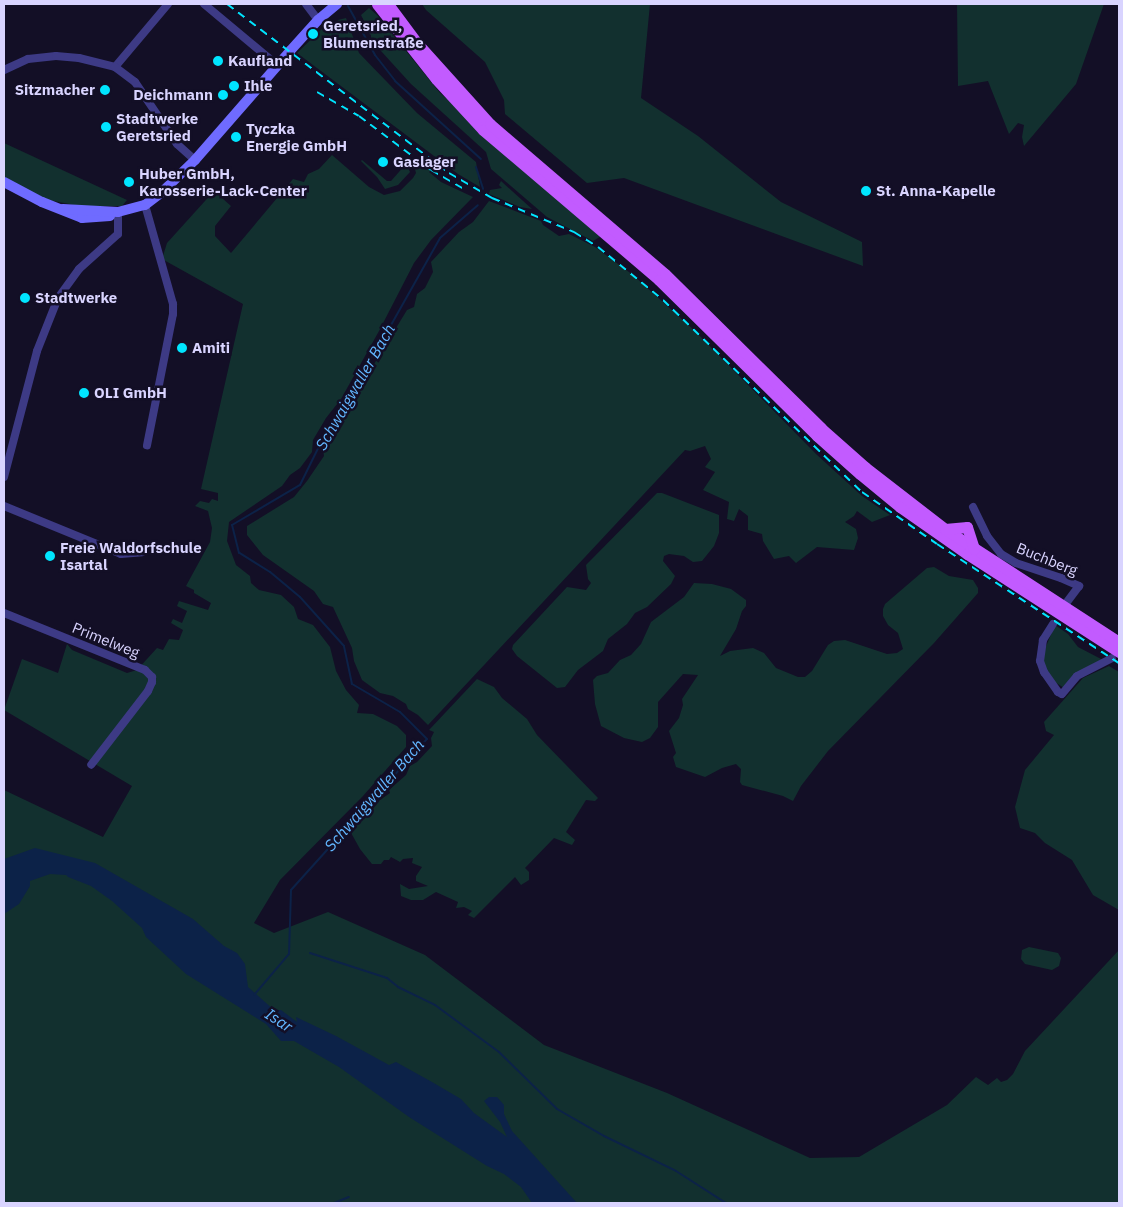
<!DOCTYPE html>
<meta charset="utf-8">
<style>
body{margin:0}
#map{position:relative;width:1123px;height:1207px;overflow:hidden;background:#130f26;font-family:"IBM Plex Sans",sans-serif}
div>[style]{position:absolute}
[style*='--x']{left:calc(var(--x)*1px);top:calc(var(--y)*1px);width:calc(var(--w)*1px);rotate:calc(var(--a)*1deg)}
.green>*{inset:0;background:#12302f}
.water>*{inset:0;background:#0c2248}
.stream>*{height:2px;margin:-1px;padding:0 1px;transform-origin:1px;border-radius:1px;background:#0c2248}
.street>*{height:8px;margin:-4px;padding:0 4px;transform-origin:4px;border-radius:4px;background:#3d3a85}
.secondary>*{height:10px;margin:-5px;padding:0 5px;transform-origin:5px;border-radius:5px;background:#6f6bff}
.primary>*{height:11px;margin:-5.5px;padding:0 5.5px;transform-origin:5.5px;border-radius:5.5px;background:#c25bff}
.rail>*{height:2px;margin-top:-1px;transform-origin:0;background:repeating-linear-gradient(90deg,#00e5ff 0 8px,transparent 0 14px)}
.dots>*{width:14px;height:14px;translate:-50% -50%;box-sizing:border-box;border:2px solid #130f26;border-radius:50%}
span{translate:-50% -50%;white-space:nowrap;text-align:center;line-height:1.15;-webkit-text-stroke:5px #130f26;paint-order:stroke}
.poi-label{font-size:15px;color:#d9d4ff;font-weight:700}
.left{translate:0 -50%;text-align:left}
.right{translate:-100% -50%;text-align:right}
.street-label{font-size:15px;color:#d9d4ff}
.water-label{font-size:16px;color:#62b6ff;font-style:italic}
.frame{position:absolute;inset:0;border:5px solid #d9d4ff;pointer-events:none}
</style>
<div id="map">
<div class="green">
<i style="clip-path:polygon(422px 4px,650px 4px,641px 98px,698px 136px,781px 202px,862px 242px,863px 266px,624px 178px,587px 183px,505px 114px,504px 100px,485px 62px,426px 10px)"></i>
<i style="clip-path:polygon(957px 4px,1104px 4px,1076px 84px,1024px 146px,1022px 137px,1024px 125px,1018px 123px,1009px 134px,988px 81px,958px 86px)"></i>
<i style="clip-path:polygon(369px 8px,377px 15px,440px 93px,603px 235px,593px 241px,547px 217px,491px 169px,486px 152px,411px 84px,371px 40px,371px 35px,364px 29px,367px 27px,361px 15px)"></i>
<i style="clip-path:polygon(346px 18px,359px 53px,417px 113px,476px 162px,480px 187px,458px 174px,297px 53px,327px 24px,333px 28px,338px 20px)"></i>
<i style="clip-path:polygon(4px 143px,127px 200px,122px 206px,80px 206px,48px 200px,4px 178px)"></i>
<i style="clip-path:polygon(332px 155px,369px 187px,384px 195px,400px 191px,413px 178px,416px 173px,413px 162px,414px 159px,431px 170px,429px 172px,441px 182px,473px 197px,431px 240px,414px 263px,379px 331px,341px 399px,326px 418px,313px 440px,312px 452px,300px 468px,290px 475px,282px 486px,229px 522px,227px 541px,236px 565px,250px 576px,251px 583px,259px 590px,281px 595px,294px 607px,298px 619px,313px 625px,330px 647px,336px 671px,346px 690px,359px 705px,357px 713px,373px 714px,397px 726px,406px 735px,406px 747px,363px 796px,280px 880px,254px 923px,274px 933px,328px 912px,425px 955px,544px 1045px,667px 1093px,810px 1158px,859px 1157px,947px 1105px,976px 1077px,988px 1085px,997px 1078px,1001px 1082px,1007px 1080px,1013px 1074px,1025px 1051px,1119px 950px,1119px 1203px,4px 1203px,4px 790px,103px 837px,132px 786px,4px 710px,22px 659px,58px 673px,67px 644px,72px 650px,127px 673px,137px 670px,157px 648px,163px 650px,169px 639px,179px 640px,183px 630px,171px 623px,173px 619px,182px 623px,187px 611px,177px 606px,179px 601px,208px 610px,211px 603px,194px 593px,194px 590px,186px 586px,210px 542px,212px 528px,208px 511px,195px 506px,200px 501px,209px 503px,212px 499px,218px 501px,218px 493px,201px 489px,243px 304px,162px 259px,167px 243px,214px 191px,231px 206px,215px 226px,215px 236px,231px 253px,293px 179px,304px 182px,308px 174px,319px 169px)"></i>
<i style="clip-path:polygon(362px 160px,387px 181px,391px 181px,406px 164px,410px 172px,398px 185px,385px 189px,377px 177px,361px 161px)"></i>
<i style="clip-path:polygon(501px 181px,512px 191px,532px 209px,520px 207px,489px 194px,490px 190px,502px 188px,499px 185px)"></i>
<i style="clip-path:polygon(489px 201px,541px 221px,543px 225px,559px 236px,569px 234px,595px 247px,633px 275px,695px 331px,816px 454px,862px 496px,890px 515px,872px 522px,857px 511px,854px 516px,845px 522px,856px 529px,858px 538px,854px 550px,817px 547px,796px 563px,789px 556px,774px 559px,763px 541px,762px 534px,748px 530px,748px 516px,739px 509px,734px 521px,727px 519px,729px 502px,703px 490px,715px 472px,705px 467px,711px 459px,705px 446px,690px 451px,685px 450px,428px 725px,418px 715px,408px 709px,406px 704px,393px 696px,380px 693px,362px 680px,354px 661px,352px 648px,333px 607px,323px 604px,314px 591px,263px 555px,247px 535px,247px 526px,294px 497px,307px 481px,324px 456px,323px 448px,407px 310px,414px 307px,417px 294px,425px 288px,433px 272px,431px 262px,459px 232px,473px 222px)"></i>
<i style="clip-path:polygon(657px 493px,662px 493px,719px 515px,719px 533px,714px 546px,702px 561px,693px 562px,684px 556px,669px 554px,664px 556px,663px 561px,675px 576px,671px 584px,647px 607px,635px 613px,627px 624px,608px 639px,603px 651px,578px 670px,565px 687px,557px 688px,517px 656px,512px 649px,513px 645px,567px 587px,586px 590px,591px 583px,588px 579px,586px 565px)"></i>
<i style="clip-path:polygon(934px 567px,949px 576px,973px 580px,978px 588px,978px 593px,934px 643px,828px 751px,801px 786px,793px 801px,783px 796px,742px 785px,740px 782px,741px 769px,736px 764px,722px 768px,705px 777px,676px 767px,673px 757px,676px 753px,669px 731px,679px 718px,683px 705px,682px 699px,698px 675px,683px 674px,658px 702px,658px 727px,650px 738px,642px 742px,624px 738px,601px 726px,595px 704px,593px 680px,597px 676px,608px 673px,620px 660px,631px 655px,641px 644px,651px 622px,684px 597px,694px 583px,712px 584px,731px 589px,746px 600px,746px 606px,742px 611px,736px 629px,720px 656px,730px 651px,753px 648px,764px 653px,776px 668px,798px 677px,805px 677px,812px 671px,828px 645px,834px 641px,845px 640px,887px 654px,897px 653px,903px 649px,898px 633px,888px 625px,883px 616px,883px 609px,885px 604px,927px 568px)"></i>
<i style="clip-path:polygon(1055px 625px,1068px 634px,1078px 647px,1103px 660px,1064px 688px,1052px 680px,1045px 669px,1042px 656px)"></i>
<i style="clip-path:polygon(1109px 666px,1119px 672px,1119px 910px,1093px 895px,1072px 860px,1045px 843px,1035px 833px,1020px 828px,1015px 807px,1025px 770px,1054px 735px,1046px 731px,1044px 722px,1083px 678px)"></i>
<i style="clip-path:polygon(477px 679px,494px 687px,502px 698px,527px 719px,537px 735px,598px 798px,595px 801px,586px 800px,566px 832px,575px 840px,572px 845px,554px 838px,525px 868px,529px 872px,529px 880px,521px 885px,515px 877px,474px 918px,468px 915px,472px 911px,464px 907px,456px 908px,458px 902px,436px 892px,423px 900px,411px 900px,401px 896px,400px 884px,409px 889px,428px 886px,416px 881px,416px 876px,422px 867px,412px 863px,413px 858px,403px 859px,400px 862px,391px 857px,389px 860px,384px 860px,381px 864px,372px 864px,360px 849px,350px 831px,380px 800px,390px 793px,389px 790px,406px 775px,410px 766px,417px 762px,432px 746px,431px 738px,434px 732px,429px 730px)"></i>
<i style="clip-path:polygon(1029px 947px,1058px 953px,1061px 958px,1059px 966px,1052px 970px,1025px 964px,1021px 959px,1022px 950px)"></i>
</div>
<div class="water">
<i style="clip-path:polygon(35px 848px,95px 863px,193px 919px,224px 946px,237px 953px,245px 964px,248px 987px,274px 1010px,281px 1010px,297px 1022px,296px 1017px,336px 1036px,389px 1065px,396px 1062px,432px 1082px,461px 1099px,474px 1113px,507px 1137px,500px 1122px,484px 1101px,489px 1097px,497px 1097px,504px 1105px,504px 1114px,512px 1131px,577px 1203px,532px 1203px,521px 1187px,504px 1174px,487px 1166px,409px 1117px,339px 1067px,294px 1041px,281px 1041px,266px 1024px,186px 974px,146px 937px,142px 928px,112px 901px,91px 886px,68px 877px,66px 875px,50px 874px,30px 881px,30px 886px,19px 904px,4px 914px,4px 859px)"></i>
</div>
<div class="stream">
<i style="--x:348;--y:6;--w:56;--a:61.1"></i>
<i style="--x:375;--y:55;--w:33;--a:52"></i>
<i style="--x:395;--y:81;--w:116;--a:42.2"></i>
<i style="--x:476;--y:167;--w:23;--a:72"></i>
<i style="--x:310;--y:953;--w:81;--a:18"></i>
<i style="--x:387;--y:978;--w:14;--a:39"></i>
<i style="--x:398;--y:987;--w:41;--a:25.9"></i>
<i style="--x:435;--y:1005;--w:79;--a:36.3"></i>
<i style="--x:499;--y:1052;--w:81;--a:44.5"></i>
<i style="--x:557;--y:1109;--w:54;--a:29.9"></i>
<i style="--x:604;--y:1136;--w:80;--a:25.9"></i>
<i style="--x:676;--y:1171;--w:59;--a:32.6"></i>
<i style="--x:254;--y:995;--w:54;--a:-49.5"></i>
<i style="--x:289;--y:954;--w:64;--a:-88.2"></i>
<i style="--x:291;--y:890;--w:203;--a:-48"></i>
<i style="--x:427;--y:739;--w:38;--a:-135"></i>
<i style="--x:400;--y:712;--w:56;--a:-149.7"></i>
<i style="--x:352;--y:684;--w:39;--a:-102"></i>
<i style="--x:344;--y:646;--w:66;--a:-131.9"></i>
<i style="--x:300;--y:597;--w:39;--a:-140"></i>
<i style="--x:270;--y:572;--w:36;--a:-148"></i>
<i style="--x:239;--y:553;--w:29;--a:-104"></i>
<i style="--x:232;--y:525;--w:79;--a:-30.5"></i>
<i style="--x:300;--y:485;--w:75;--a:-63.8"></i>
<i style="--x:333;--y:418;--w:91;--a:-57.5"></i>
<i style="--x:382;--y:341;--w:118;--a:-60.6"></i>
<i style="--x:440;--y:238;--w:50;--a:-41"></i>
<i style="--x:334;--y:1203;--w:16;--a:-22"></i>
</div>
<div class="street">
<i style="--x:204;--y:4;--w:95;--a:39.9"></i>
<i style="--x:306;--y:4;--w:20;--a:53"></i>
<i style="--x:115;--y:67;--w:82;--a:-49.9"></i>
<i style="--x:4;--y:70;--w:26;--a:-25"></i>
<i style="--x:28;--y:59;--w:28;--a:-6"></i>
<i style="--x:56;--y:56;--w:23;--a:5"></i>
<i style="--x:79;--y:58;--w:37;--a:14"></i>
<i style="--x:115;--y:67;--w:25;--a:37"></i>
<i style="--x:135;--y:82;--w:75;--a:55.9"></i>
<i style="--x:177;--y:144;--w:24;--a:42"></i>
<i style="--x:145;--y:205;--w:103;--a:74.2"></i>
<i style="--x:173;--y:304;--w:10;--a:90"></i>
<i style="--x:173;--y:314;--w:134;--a:101.2"></i>
<i style="--x:4;--y:477;--w:130;--a:-75.3"></i>
<i style="--x:37;--y:351;--w:57;--a:-68.4"></i>
<i style="--x:58;--y:298;--w:36;--a:-54"></i>
<i style="--x:79;--y:269;--w:52;--a:-41.9"></i>
<i style="--x:118;--y:234;--w:22;--a:-90"></i>
<i style="--x:4;--y:506;--w:126;--a:22.3"></i>
<i style="--x:121;--y:554;--w:21;--a:-5"></i>
<i style="--x:973;--y:507;--w:32;--a:64"></i>
<i style="--x:987;--y:536;--w:23;--a:52"></i>
<i style="--x:1001;--y:554;--w:17;--a:31"></i>
<i style="--x:1016;--y:563;--w:47;--a:18.4"></i>
<i style="--x:1061;--y:578;--w:20;--a:24"></i>
<i style="--x:1079;--y:586;--w:20;--a:127"></i>
<i style="--x:4;--y:613;--w:152;--a:22"></i>
<i style="--x:145;--y:670;--w:10;--a:45"></i>
<i style="--x:152;--y:677;--w:5;--a:90"></i>
<i style="--x:152;--y:682;--w:10;--a:114"></i>
<i style="--x:148;--y:691;--w:93;--a:127.6"></i>
<i style="--x:1053;--y:624;--w:19;--a:122"></i>
<i style="--x:1043;--y:640;--w:21;--a:98"></i>
<i style="--x:1040;--y:661;--w:12;--a:70"></i>
<i style="--x:1044;--y:672;--w:24;--a:55"></i>
<i style="--x:1058;--y:692;--w:4;--a:27"></i>
<i style="--x:1062;--y:694;--w:23;--a:-50"></i>
<i style="--x:1077;--y:676;--w:39;--a:-27"></i>
</div>
<div class="secondary">
<i style="--x:4;--y:182;--w:43;--a:27.8"></i>
<i style="--x:42;--y:202;--w:43;--a:21.8"></i>
<i style="--x:82;--y:218;--w:28;--a:-4"></i>
<i style="--x:63;--y:209;--w:55;--a:3.1"></i>
<i style="--x:118;--y:212;--w:28;--a:-15"></i>
<i style="--x:145;--y:205;--w:21;--a:-37"></i>
<i style="--x:162;--y:192;--w:46;--a:-44.1"></i>
<i style="--x:195;--y:160;--w:145;--a:-48.9"></i>
<i style="--x:290;--y:51;--w:42;--a:-47.9"></i>
<i style="--x:318;--y:20;--w:25;--a:-40"></i>
</div>
<div class="primary">
<i style="--x:377;--y:4;--w:95;--a:51.8"></i>
<i style="--x:436;--y:79;--w:69;--a:47.3"></i>
<i style="--x:483;--y:130;--w:231;--a:40.4"></i>
<i style="--x:659;--y:280;--w:222;--a:44.6"></i>
<i style="--x:817;--y:436;--w:57;--a:41.5"></i>
<i style="--x:860;--y:474;--w:52;--a:39.5"></i>
<i style="--x:900;--y:507;--w:82;--a:35"></i>
<i style="--x:967;--y:554;--w:181;--a:32.8"></i>
<i style="--x:388;--y:4;--w:49;--a:53.4"></i>
<i style="--x:417;--y:43;--w:109;--a:48"></i>
<i style="--x:490;--y:124;--w:230;--a:40.6"></i>
<i style="--x:665;--y:274;--w:219;--a:44.6"></i>
<i style="--x:821;--y:428;--w:59;--a:41.6"></i>
<i style="--x:865;--y:467;--w:101;--a:37.8"></i>
<i style="--x:945;--y:529;--w:207;--a:33"></i>
<i style="--x:945;--y:529;--w:22;--a:-5"></i>
<i style="--x:967;--y:527;--w:23;--a:72"></i>
</div>
<div class="rail">
<i style="--x:227;--y:4;--w:279;--a:37.3"></i>
<i style="--x:449;--y:173;--w:50;--a:30.2"></i>
<i style="--x:492;--y:198;--w:89;--a:22.5"></i>
<i style="--x:574;--y:232;--w:28;--a:32"></i>
<i style="--x:598;--y:247;--w:84;--a:39.2"></i>
<i style="--x:663;--y:300;--w:277;--a:44"></i>
<i style="--x:862;--y:492;--w:91;--a:34.7"></i>
<i style="--x:937;--y:544;--w:217;--a:33.2"></i>
<i style="--x:317;--y:92;--w:48;--a:29.7"></i>
<i style="--x:359;--y:116;--w:90;--a:36.9"></i>
<i style="--x:431;--y:170;--w:39;--a:30"></i>
</div>
<div class="dots">
<i style="left:313px;top:34px;background:#00e5ff"></i>
<i style="left:218px;top:61px;background:#00e5ff"></i>
<i style="left:234px;top:86px;background:#00e5ff"></i>
<i style="left:105px;top:90px;background:#00e5ff"></i>
<i style="left:223px;top:95px;background:#00e5ff"></i>
<i style="left:106px;top:127px;background:#00e5ff"></i>
<i style="left:236px;top:137px;background:#00e5ff"></i>
<i style="left:383px;top:162px;background:#00e5ff"></i>
<i style="left:129px;top:182px;background:#00e5ff"></i>
<i style="left:866px;top:191px;background:#00e5ff"></i>
<i style="left:25px;top:298px;background:#00e5ff"></i>
<i style="left:182px;top:348px;background:#00e5ff"></i>
<i style="left:84px;top:393px;background:#00e5ff"></i>
<i style="left:50px;top:556px;background:#00e5ff"></i>
</div>
<div class="poi-label">
<span class="left" style="left:323px;top:34px">Geretsried,<br>Blumenstraße</span>
<span class="left" style="left:228px;top:61px">Kaufland</span>
<span class="left" style="left:244px;top:86px">Ihle</span>
<span class="right" style="left:95px;top:90px">Sitzmacher</span>
<span class="right" style="left:213px;top:95px">Deichmann</span>
<span class="left" style="left:116px;top:127px">Stadtwerke<br>Geretsried</span>
<span class="left" style="left:246px;top:137px">Tyczka<br>Energie GmbH</span>
<span class="left" style="left:393px;top:162px">Gaslager</span>
<span class="left" style="left:139px;top:182px">Huber GmbH,<br>Karosserie-Lack-Center</span>
<span class="left" style="left:876px;top:191px">St. Anna-Kapelle</span>
<span class="left" style="left:35px;top:298px">Stadtwerke</span>
<span class="left" style="left:192px;top:348px">Amiti</span>
<span class="left" style="left:94px;top:393px">OLI GmbH</span>
<span class="left" style="left:60px;top:556px">Freie Waldorfschule<br>Isartal</span>
</div>
<div class="street-label">
<span style="left:1047px;top:559px;rotate:22deg">Buchberg</span>
<span style="left:106px;top:640px;rotate:22deg">Primelweg</span>
</div>
<div class="water-label">
<span style="left:355px;top:387px;rotate:-60deg">Schwaigwaller Bach</span>
<span style="left:374px;top:795px;rotate:-49deg">Schwaigwaller Bach</span>
<span style="left:279px;top:1020px;rotate:33deg">Isar</span>
</div>
<div class="frame"></div>
</div>
